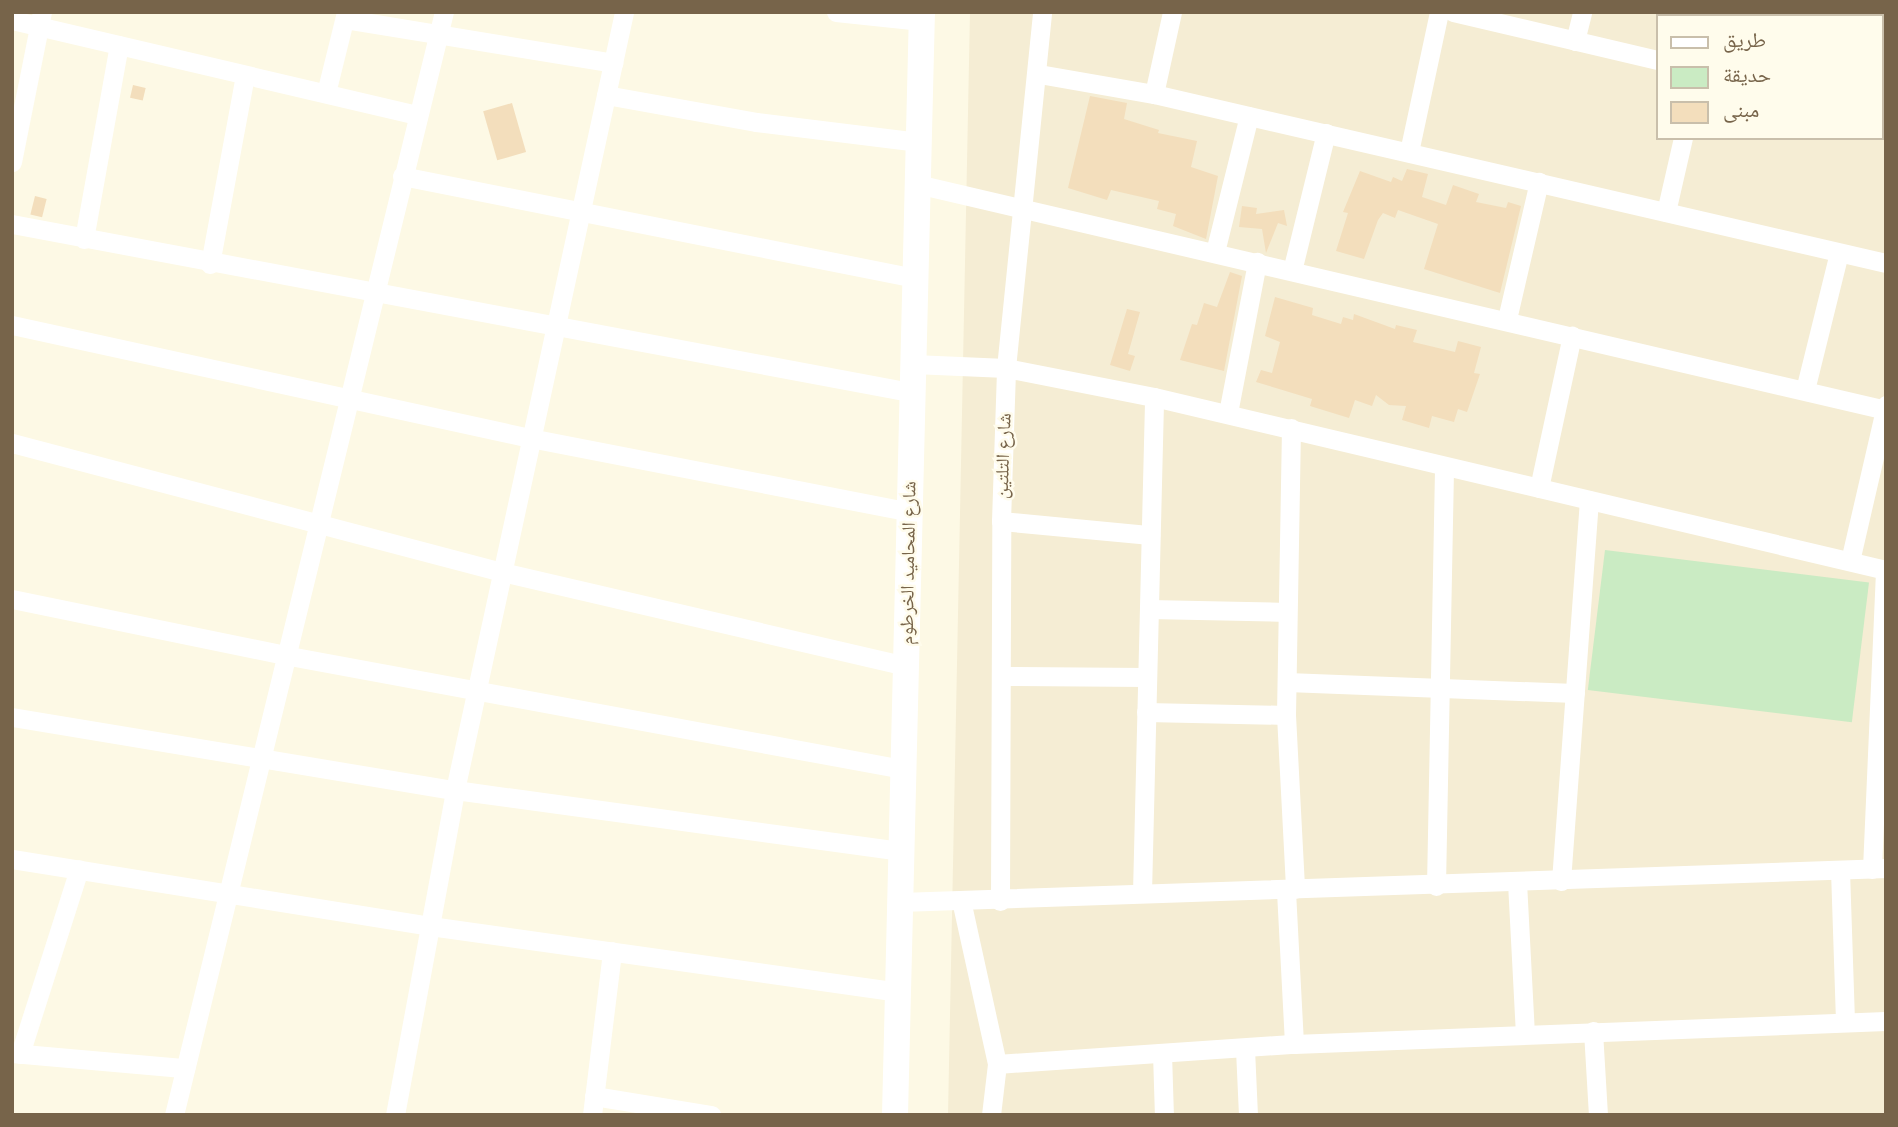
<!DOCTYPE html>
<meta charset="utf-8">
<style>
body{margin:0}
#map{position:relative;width:1898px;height:1127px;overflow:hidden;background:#fdf9e5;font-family:"Open Sans","Noto Naskh Arabic",sans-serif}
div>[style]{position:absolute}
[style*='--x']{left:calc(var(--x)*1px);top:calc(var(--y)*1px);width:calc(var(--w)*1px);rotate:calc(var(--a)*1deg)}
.residential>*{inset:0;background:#f5edd4}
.green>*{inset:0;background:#caebc3;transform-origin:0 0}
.building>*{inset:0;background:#f3debc;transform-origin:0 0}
.street>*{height:19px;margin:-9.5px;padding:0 9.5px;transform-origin:9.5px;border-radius:9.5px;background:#fff}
.secondary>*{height:26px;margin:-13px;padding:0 13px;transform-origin:13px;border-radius:13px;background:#fff}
span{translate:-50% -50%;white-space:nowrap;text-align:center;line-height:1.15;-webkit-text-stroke:5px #fffcec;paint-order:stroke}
.street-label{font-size:19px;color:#77644a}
.frame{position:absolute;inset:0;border:14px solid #77644a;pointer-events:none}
.legend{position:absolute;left:1656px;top:14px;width:228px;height:126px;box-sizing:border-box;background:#fffcec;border:2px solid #c9bfab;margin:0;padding:9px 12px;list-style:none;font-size:21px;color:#77644a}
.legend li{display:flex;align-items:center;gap:14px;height:35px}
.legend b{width:35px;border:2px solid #c9bfab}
</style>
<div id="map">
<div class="residential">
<i style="clip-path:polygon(evenodd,970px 12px,1886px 12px,1886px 1115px,948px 1115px,970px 12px,1658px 16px,1882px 16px,1882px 138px,1658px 138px,1658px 16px)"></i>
</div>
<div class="green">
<i style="left:1605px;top:550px;width:266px;height:141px;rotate:7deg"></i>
</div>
<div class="building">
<i style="left:133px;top:85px;width:13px;height:13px;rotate:13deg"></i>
<i style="clip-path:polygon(1090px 96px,1127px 103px,1124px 119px,1159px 130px,1158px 133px,1197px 141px,1191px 167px,1218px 176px,1206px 239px,1173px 226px,1176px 214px,1157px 209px,1159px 201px,1111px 190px,1107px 200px,1068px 188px)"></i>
<i style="left:512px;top:103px;width:51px;height:30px;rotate:74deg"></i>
<i style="clip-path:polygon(1407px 169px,1428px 174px,1422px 197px,1446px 205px,1453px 185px,1479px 194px,1476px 202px,1506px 208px,1508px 202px,1521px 206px,1500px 293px,1424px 269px,1438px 224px,1398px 210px,1395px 218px,1383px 213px,1378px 220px,1364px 259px,1336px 251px,1348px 213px,1343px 212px,1360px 171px,1391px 182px,1393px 177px,1402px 181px)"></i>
<i style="left:35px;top:196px;width:12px;height:19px;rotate:14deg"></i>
<i style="clip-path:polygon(1242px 206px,1257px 208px,1256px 214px,1284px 210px,1287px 226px,1278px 223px,1266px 253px,1262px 229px,1239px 227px)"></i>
<i style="clip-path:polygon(1230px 272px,1242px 276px,1224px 371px,1180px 360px,1192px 324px,1197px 325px,1204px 303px,1217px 307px)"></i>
<i style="clip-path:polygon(1275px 297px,1313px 308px,1312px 315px,1341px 324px,1343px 317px,1353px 320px,1354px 314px,1395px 329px,1396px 325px,1417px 330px,1413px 342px,1455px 352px,1458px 341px,1481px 347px,1474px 373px,1480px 374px,1467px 412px,1458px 409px,1454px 422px,1432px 416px,1429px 428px,1402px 420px,1406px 406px,1389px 405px,1376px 395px,1372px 406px,1355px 400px,1349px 418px,1310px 406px,1312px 399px,1256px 382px,1261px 370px,1272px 373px,1280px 342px,1265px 336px)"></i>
<i style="clip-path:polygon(1127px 309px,1140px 312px,1128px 354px,1135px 356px,1130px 371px,1110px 365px)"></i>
</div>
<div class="street">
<i style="--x:836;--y:12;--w:86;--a:6"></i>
<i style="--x:1453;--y:12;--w:211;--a:13.2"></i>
<i style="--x:345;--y:19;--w:272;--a:9.3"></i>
<i style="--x:12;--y:20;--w:417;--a:13.2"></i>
<i style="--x:1575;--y:41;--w:30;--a:-76"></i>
<i style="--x:1882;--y:64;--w:16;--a:-75"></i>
<i style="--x:1039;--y:74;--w:117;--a:9.9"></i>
<i style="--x:1154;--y:94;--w:751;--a:13"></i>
<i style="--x:326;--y:93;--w:83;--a:-76.1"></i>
<i style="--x:1154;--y:94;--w:84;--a:-77.6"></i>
<i style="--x:606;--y:95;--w:152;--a:10.2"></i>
<i style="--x:756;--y:122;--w:164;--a:7"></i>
<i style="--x:1882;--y:113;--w:4;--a:14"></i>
<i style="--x:1409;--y:152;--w:143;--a:-77.9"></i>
<i style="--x:12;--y:162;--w:153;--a:-78.7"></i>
<i style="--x:402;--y:176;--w:523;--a:11.25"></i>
<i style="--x:917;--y:184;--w:995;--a:13.13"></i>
<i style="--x:1666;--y:212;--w:76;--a:-77.1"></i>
<i style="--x:12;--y:224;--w:914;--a:10.6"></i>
<i style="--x:84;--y:239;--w:197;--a:-79.8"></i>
<i style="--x:1215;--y:252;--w:140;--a:-76"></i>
<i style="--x:210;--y:264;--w:192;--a:-79.5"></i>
<i style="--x:1292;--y:271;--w:142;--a:-76.2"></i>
<i style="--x:1507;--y:319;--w:141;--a:-76.9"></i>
<i style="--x:12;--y:325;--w:530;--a:12.31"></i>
<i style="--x:530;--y:438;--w:388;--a:11"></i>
<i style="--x:913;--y:364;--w:93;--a:2.5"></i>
<i style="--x:1006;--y:368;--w:151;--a:11.1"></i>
<i style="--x:1154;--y:397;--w:752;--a:13.3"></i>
<i style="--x:1805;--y:390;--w:141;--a:-76.1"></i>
<i style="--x:1228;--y:413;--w:154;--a:-79.1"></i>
<i style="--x:1291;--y:428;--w:287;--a:91"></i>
<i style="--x:1286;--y:715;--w:174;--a:87"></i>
<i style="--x:12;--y:443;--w:507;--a:14.75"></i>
<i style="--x:502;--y:572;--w:415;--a:13.1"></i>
<i style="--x:1539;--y:488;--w:156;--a:-77.8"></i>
<i style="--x:1001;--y:521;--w:150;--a:5.4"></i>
<i style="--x:1850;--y:561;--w:160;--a:-77"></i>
<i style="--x:12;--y:599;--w:278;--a:11.6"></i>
<i style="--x:284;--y:655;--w:629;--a:10.44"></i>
<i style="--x:1149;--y:609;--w:138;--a:1.2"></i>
<i style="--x:1003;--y:676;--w:144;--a:0.4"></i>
<i style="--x:1287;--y:682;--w:288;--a:2.2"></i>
<i style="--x:1146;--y:712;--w:140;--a:1.2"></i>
<i style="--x:12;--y:717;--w:449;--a:9.4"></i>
<i style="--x:455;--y:790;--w:449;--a:7.8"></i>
<i style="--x:12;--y:859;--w:423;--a:9.1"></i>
<i style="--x:430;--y:926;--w:474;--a:8"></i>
<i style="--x:1872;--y:869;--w:299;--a:-87.5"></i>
<i style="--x:1840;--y:870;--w:152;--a:88.1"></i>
<i style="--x:1561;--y:881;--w:382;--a:-85.8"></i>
<i style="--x:1517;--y:882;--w:152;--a:87"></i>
<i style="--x:1436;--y:886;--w:420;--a:-88.9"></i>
<i style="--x:1286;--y:891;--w:153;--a:87"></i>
<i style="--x:1142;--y:893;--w:496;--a:-88.6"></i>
<i style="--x:961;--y:900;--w:168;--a:77.6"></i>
<i style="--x:997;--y:1064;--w:51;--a:96.7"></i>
<i style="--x:1000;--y:901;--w:380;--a:-89.8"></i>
<i style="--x:1001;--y:521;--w:153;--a:-88.1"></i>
<i style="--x:1006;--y:368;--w:358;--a:-84.2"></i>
<i style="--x:900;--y:902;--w:987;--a:-1.97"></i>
<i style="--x:1593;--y:1031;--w:84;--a:86.6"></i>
<i style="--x:1245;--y:1049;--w:66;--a:87.4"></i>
<i style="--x:12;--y:1053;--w:174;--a:5"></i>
<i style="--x:1162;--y:1053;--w:62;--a:88.2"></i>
<i style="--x:20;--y:1054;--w:194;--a:-72.3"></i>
<i style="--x:997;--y:1064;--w:298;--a:-3.9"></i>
<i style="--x:1294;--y:1044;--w:592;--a:-2.22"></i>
<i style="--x:594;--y:1096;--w:119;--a:9.2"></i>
<i style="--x:174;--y:1115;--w:1136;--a:-76.25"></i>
<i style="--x:395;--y:1115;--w:330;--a:-79.5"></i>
<i style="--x:455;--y:790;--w:796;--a:-77.74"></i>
<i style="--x:592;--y:1115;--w:165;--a:-83"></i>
</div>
<div class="secondary">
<i style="--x:895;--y:1115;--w:1103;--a:-88.6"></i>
</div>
<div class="street-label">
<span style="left:1003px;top:456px;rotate:-88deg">شارع التلتين</span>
<span style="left:908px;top:563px;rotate:-89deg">شارع المحاميد الخرطوم</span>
</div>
<div class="frame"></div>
<ul class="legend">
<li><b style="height:9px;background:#fff"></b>طريق</li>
<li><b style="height:19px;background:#caebc3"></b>حديقة</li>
<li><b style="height:19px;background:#f3debc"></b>مبنى</li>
</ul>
</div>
